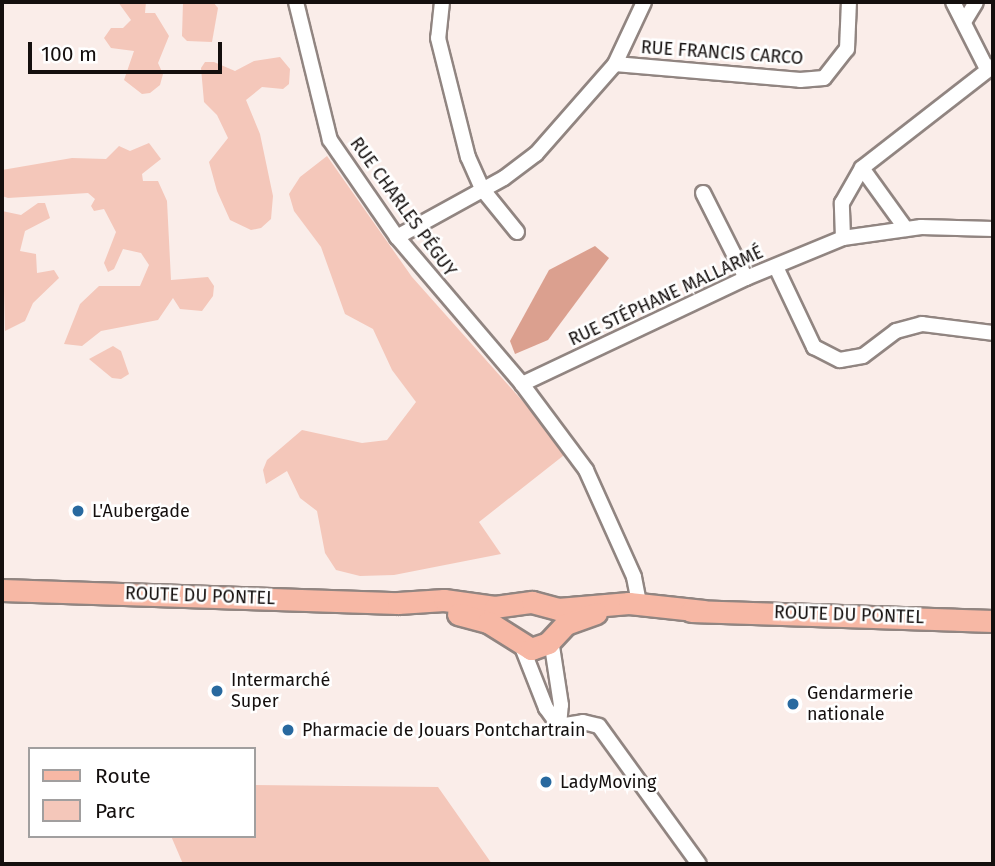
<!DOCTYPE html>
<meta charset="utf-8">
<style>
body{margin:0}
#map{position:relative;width:995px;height:866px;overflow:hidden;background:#faede9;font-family:"Fira Sans",sans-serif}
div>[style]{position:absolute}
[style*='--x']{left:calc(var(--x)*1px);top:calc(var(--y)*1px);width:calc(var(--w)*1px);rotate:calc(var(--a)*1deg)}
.green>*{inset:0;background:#f4c7ba}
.water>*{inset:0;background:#dba08f}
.roads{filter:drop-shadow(2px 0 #918581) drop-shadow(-2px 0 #918581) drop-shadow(0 2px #918581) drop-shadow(0 -2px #918581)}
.street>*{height:14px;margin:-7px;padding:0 7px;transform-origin:7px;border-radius:7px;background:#fff}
.primary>*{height:21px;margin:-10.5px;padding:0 10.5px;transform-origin:10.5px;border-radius:10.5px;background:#f7b8a5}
.dots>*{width:19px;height:19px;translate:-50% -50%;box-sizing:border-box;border:4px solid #fff;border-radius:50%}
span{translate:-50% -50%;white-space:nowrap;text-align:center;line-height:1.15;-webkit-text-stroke:5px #fff;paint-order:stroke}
.street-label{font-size:18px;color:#140f0e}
.poi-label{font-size:18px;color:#140f0e}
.left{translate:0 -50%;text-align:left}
.frame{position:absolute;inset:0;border:4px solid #140f0e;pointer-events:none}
.legend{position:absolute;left:28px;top:747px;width:228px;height:91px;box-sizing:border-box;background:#fff;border:2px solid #a19f9f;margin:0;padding:9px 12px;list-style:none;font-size:21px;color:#140f0e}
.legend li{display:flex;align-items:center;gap:14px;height:35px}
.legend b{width:35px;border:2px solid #a19f9f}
.scale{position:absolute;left:28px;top:42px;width:194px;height:32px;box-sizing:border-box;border:4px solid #140f0e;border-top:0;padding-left:9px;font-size:21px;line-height:24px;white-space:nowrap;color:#140f0e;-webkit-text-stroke:5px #fff;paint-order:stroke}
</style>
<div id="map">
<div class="green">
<i style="clip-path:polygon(118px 2px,146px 2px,145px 13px,155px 13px,169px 36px,158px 63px,163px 74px,160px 85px,150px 93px,142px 94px,124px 80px,134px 51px,111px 48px,104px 38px,111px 28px,123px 28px,131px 20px)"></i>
<i style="clip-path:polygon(183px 2px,213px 2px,218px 8px,212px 42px,187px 41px,182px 36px)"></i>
<i style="clip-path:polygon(280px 57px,290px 69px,289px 84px,283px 89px,262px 87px,246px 100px,260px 134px,273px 196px,271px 219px,261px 228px,251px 230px,230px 220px,217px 191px,209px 162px,228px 138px,217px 115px,204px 102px,201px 68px,205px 62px,214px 62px,235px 71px,254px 61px)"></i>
<i style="clip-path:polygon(149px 143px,161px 159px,142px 174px,143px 181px,158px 181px,167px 201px,171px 280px,208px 277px,214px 286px,213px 296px,202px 311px,180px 309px,173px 298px,158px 320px,101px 331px,82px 346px,64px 344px,80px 304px,99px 286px,140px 286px,149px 265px,141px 253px,123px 249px,114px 269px,108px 272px,104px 263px,116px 232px,104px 209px,94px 211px,91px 206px,95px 199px,88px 193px,8px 198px,2px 196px,2px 170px,72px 158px,106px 159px,119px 146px,130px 151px)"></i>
<i style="clip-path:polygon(327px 156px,412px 277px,568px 452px,479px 522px,501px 554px,394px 575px,360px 576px,336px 570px,325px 553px,317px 511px,300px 498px,287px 471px,266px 484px,263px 470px,267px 460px,302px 430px,362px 443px,387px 440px,416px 402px,392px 370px,373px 329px,345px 314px,321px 247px,294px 211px,289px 194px,300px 177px)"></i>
<i style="clip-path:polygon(38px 203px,45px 203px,50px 218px,25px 231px,20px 251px,36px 254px,37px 273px,54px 270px,59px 278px,33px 303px,25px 321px,5px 331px,2px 211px,21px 215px)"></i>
<i style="clip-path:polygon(113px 346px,121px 351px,129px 374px,121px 379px,112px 378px,89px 359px)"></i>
<i style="clip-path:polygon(254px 785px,438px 787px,492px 864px,183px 864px,171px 836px,254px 836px)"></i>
</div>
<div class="water">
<i style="clip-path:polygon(595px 246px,609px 258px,548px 340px,515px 354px,510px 341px,549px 270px)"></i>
</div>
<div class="roads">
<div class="street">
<i style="--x:296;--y:2;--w:142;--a:76.2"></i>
<i style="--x:330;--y:140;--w:118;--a:55.4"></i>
<i style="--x:397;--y:237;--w:193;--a:49.6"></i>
<i style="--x:522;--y:384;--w:107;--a:53.3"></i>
<i style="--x:586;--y:470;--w:117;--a:65.8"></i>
<i style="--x:634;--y:577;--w:26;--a:79"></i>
<i style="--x:442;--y:2;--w:36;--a:96"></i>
<i style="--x:438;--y:38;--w:123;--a:75.9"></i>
<i style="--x:468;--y:157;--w:36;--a:66"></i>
<i style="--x:483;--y:190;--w:54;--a:51"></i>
<i style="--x:953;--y:2;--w:75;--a:63.1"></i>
<i style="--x:964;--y:22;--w:23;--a:-59"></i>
<i style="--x:615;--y:64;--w:186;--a:4.9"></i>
<i style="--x:800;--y:80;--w:24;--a:-5"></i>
<i style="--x:824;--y:78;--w:37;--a:-52"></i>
<i style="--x:847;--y:49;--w:47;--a:-87.6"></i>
<i style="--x:862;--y:168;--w:75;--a:54.2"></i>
<i style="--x:703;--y:193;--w:95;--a:63.2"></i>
<i style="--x:397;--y:237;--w:122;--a:-28.9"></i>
<i style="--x:504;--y:178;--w:40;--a:-37"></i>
<i style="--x:536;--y:154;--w:120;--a:-48.7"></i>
<i style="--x:615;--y:64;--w:68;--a:-64.9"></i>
<i style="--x:843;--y:238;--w:35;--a:-92"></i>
<i style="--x:842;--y:203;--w:40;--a:-60.3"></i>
<i style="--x:862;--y:168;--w:166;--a:-37.9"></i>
<i style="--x:776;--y:267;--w:89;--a:64.6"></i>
<i style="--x:814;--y:347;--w:29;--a:27"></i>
<i style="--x:840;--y:360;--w:23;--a:-10"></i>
<i style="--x:863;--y:356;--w:41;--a:-37.1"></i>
<i style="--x:896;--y:331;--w:27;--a:-15"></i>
<i style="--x:922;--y:324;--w:72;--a:7.2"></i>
<i style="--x:522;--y:384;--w:248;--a:-25.3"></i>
<i style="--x:746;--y:278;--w:105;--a:-22.4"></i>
<i style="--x:843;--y:238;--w:79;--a:-8"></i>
<i style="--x:921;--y:227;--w:72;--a:1.6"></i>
<i style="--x:522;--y:647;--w:66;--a:68.5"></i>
<i style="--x:546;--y:708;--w:22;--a:54"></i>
<i style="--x:559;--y:726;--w:21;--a:-85"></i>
<i style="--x:561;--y:705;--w:66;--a:-98.7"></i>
<i style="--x:559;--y:726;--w:24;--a:-9"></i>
<i style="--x:583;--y:722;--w:16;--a:14"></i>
<i style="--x:599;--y:726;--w:170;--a:54.1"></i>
</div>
<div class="primary">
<i style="--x:2;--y:590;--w:396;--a:1.9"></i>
<i style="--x:398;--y:603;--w:46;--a:-3.7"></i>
<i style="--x:444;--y:600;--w:51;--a:7.8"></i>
<i style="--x:495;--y:607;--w:37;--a:-8"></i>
<i style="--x:532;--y:602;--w:27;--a:15"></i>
<i style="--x:558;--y:609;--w:71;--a:-4.8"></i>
<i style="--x:629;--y:603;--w:75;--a:6.1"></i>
<i style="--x:691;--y:611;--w:302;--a:1.9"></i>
<i style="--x:458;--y:614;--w:31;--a:15"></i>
<i style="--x:488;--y:622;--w:51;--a:32.1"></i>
<i style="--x:531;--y:649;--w:18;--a:-19"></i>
<i style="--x:548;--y:643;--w:26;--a:-47"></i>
<i style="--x:566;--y:624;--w:32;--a:-20"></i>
</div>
</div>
<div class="dots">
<i style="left:78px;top:511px;background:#28699f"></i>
<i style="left:217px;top:691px;background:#28699f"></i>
<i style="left:793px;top:704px;background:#28699f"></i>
<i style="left:288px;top:730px;background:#28699f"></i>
<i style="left:546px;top:782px;background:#28699f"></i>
</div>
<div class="street-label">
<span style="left:722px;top:53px;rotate:4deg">RUE FRANCIS CARCO</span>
<span style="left:403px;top:207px;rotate:54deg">RUE CHARLES PÉGUY</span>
<span style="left:666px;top:296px;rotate:-25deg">RUE STÉPHANE MALLARMÉ</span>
<span style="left:200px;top:596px;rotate:2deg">ROUTE DU PONTEL</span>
<span style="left:849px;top:615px;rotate:2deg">ROUTE DU PONTEL</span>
</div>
<div class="poi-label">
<span class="left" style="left:92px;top:511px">L'Aubergade</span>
<span class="left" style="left:231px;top:691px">Intermarché<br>Super</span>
<span class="left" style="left:807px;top:704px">Gendarmerie<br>nationale</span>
<span class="left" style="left:302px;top:730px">Pharmacie de Jouars Pontchartrain</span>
<span class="left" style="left:560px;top:782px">LadyMoving</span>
</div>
<div class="frame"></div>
<ul class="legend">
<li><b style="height:9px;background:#f7b8a5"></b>Route</li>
<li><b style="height:19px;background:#f4c7ba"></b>Parc</li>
</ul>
<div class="scale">100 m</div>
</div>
